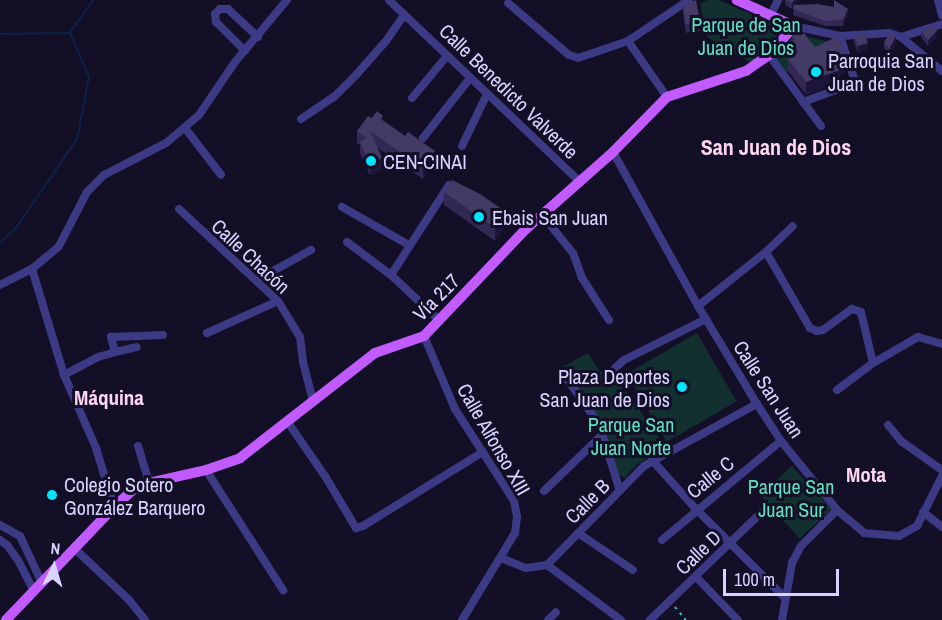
<!DOCTYPE html>
<meta charset="utf-8">
<style>
body{margin:0}
#map{position:relative;width:942px;height:620px;overflow:hidden;background:#130f26;font-family:"Archivo Narrow",sans-serif}
div>[style]{position:absolute}
[style*='--x']{left:calc(var(--x)*1px);top:calc(var(--y)*1px);width:calc(var(--w)*1px);rotate:calc(var(--a)*1deg)}
.green>*{inset:0;background:#12302f;transform-origin:0 0}
.stream>*{height:2px;margin:-1px;padding:0 1px;transform-origin:1px;border-radius:1px;background:#0c2248}
.path>*{height:1.5px;margin-top:-0.75px;transform-origin:0;background:repeating-linear-gradient(90deg,#2fb8b0 0 3px,transparent 0 7.5px)}
.minor>*{height:8px;margin:-4px;padding:0 4px;transform-origin:4px;border-radius:4px;background:#3d3a85}
.major>*{height:10px;margin:-5px;padding:0 5px;transform-origin:5px;border-radius:5px;background:#c25bff}
.wall>*{inset:0;background:#312854}
.shaded-wall>*{inset:0;background:#1d163a}
.building>*{inset:0;background:#433a66}
.dots>*{width:16px;height:16px;translate:-50% -50%;box-sizing:border-box;border:3px solid #130f26;border-radius:50%}
span{translate:-50% -50%;white-space:nowrap;text-align:center;line-height:1.15;-webkit-text-stroke:6px #130f26;paint-order:stroke}
.park-label{font-size:20px;color:#5fe0c0}
.poi-label{font-size:20px;color:#d9d4ff}
.left{translate:0 -50%;text-align:left}
.right{translate:-100% -50%;text-align:right}
.street-label{font-size:20px;color:#d9d4ff}
.neighbourhood-label{font-size:21px;color:#ffd6f0;font-weight:700}
.quarter-label{font-size:22px;color:#ffd6f0;font-weight:700}
.north{position:absolute;left:24px;top:536px;width:60px;height:60px;-webkit-text-stroke:4px #130f26;paint-order:stroke;rotate:5deg;font-size:16px;font-weight:700;line-height:24px;text-align:center;color:#d9d4ff}
.north::after{content:'';display:block;margin:auto;width:21px;height:27px;background:#d9d4ff;clip-path:polygon(50% 0,100% 100%,50% 72%,0 100%)}
.scale{position:absolute;left:723px;top:569px;width:116px;height:27px;box-sizing:border-box;border:3px solid #d9d4ff;border-top:0;padding-left:8px;font-size:18px;line-height:21px;white-space:nowrap;color:#d9d4ff;-webkit-text-stroke:4px #130f26;paint-order:stroke}
</style>
<div id="map">
<div class="green">
<i style="clip-path:polygon(708px 0,719px 0,773px 24px,776px 37px,751px 63px,707px 37px,700px 3px)"></i>
<i style="clip-path:polygon(796px 34px,826px 41px,839px 42px,785px 73px,772px 55px)"></i>
<i style="left:697px;top:333px;width:79px;height:81px;rotate:60deg"></i>
<i style="clip-path:polygon(588px 353px,600px 372px,609px 367px,666px 447px,636px 465px,625px 478px,618px 475px,605px 429px,562px 367px)"></i>
<i style="left:792px;top:466px;width:59px;height:43px;rotate:48deg"></i>
</div>
<div class="stream">
<i style="--x:0;--y:34;--w:70;--a:-0.8"></i>
<i style="--x:0;--y:242;--w:21;--a:-41"></i>
<i style="--x:16;--y:228;--w:108;--a:-55.6"></i>
<i style="--x:77;--y:139;--w:63;--a:-79"></i>
<i style="--x:89;--y:77;--w:48;--a:-113.4"></i>
<i style="--x:70;--y:33;--w:40;--a:-55.1"></i>
</div>
<div class="path">
<i style="--x:675;--y:607;--w:17;--a:50"></i>
</div>
<div class="minor">
<i style="--x:389;--y:0;--w:264;--a:43.6"></i>
<i style="--x:938;--y:0;--w:16;--a:75"></i>
<i style="--x:508;--y:3;--w:80;--a:40.4"></i>
<i style="--x:569;--y:55;--w:9;--a:18"></i>
<i style="--x:578;--y:58;--w:53;--a:-18.8"></i>
<i style="--x:771;--y:14;--w:16;--a:-63"></i>
<i style="--x:794;--y:26;--w:47;--a:12.3"></i>
<i style="--x:840;--y:36;--w:49;--a:-3.5"></i>
<i style="--x:889;--y:33;--w:13;--a:18"></i>
<i style="--x:901;--y:37;--w:53;--a:39.7"></i>
<i style="--x:840;--y:36;--w:57;--a:71.6"></i>
<i style="--x:901;--y:37;--w:43;--a:-17.6"></i>
<i style="--x:245;--y:51;--w:41;--a:-135"></i>
<i style="--x:216;--y:22;--w:8;--a:-97"></i>
<i style="--x:215;--y:14;--w:7;--a:-45"></i>
<i style="--x:220;--y:9;--w:8;--a:0"></i>
<i style="--x:228;--y:9;--w:41;--a:43"></i>
<i style="--x:769;--y:55;--w:88;--a:53.8"></i>
<i style="--x:667;--y:97;--w:68;--a:-124.9"></i>
<i style="--x:628;--y:41;--w:73;--a:-33.9"></i>
<i style="--x:412;--y:98;--w:55;--a:-50.2"></i>
<i style="--x:803;--y:102;--w:40;--a:-20.2"></i>
<i style="--x:301;--y:119;--w:40;--a:-34"></i>
<i style="--x:334;--y:97;--w:31;--a:-45"></i>
<i style="--x:356;--y:75;--w:45;--a:-48.6"></i>
<i style="--x:386;--y:41;--w:32;--a:-55"></i>
<i style="--x:185;--y:128;--w:59;--a:52.5"></i>
<i style="--x:423;--y:138;--w:76;--a:-51.9"></i>
<i style="--x:462;--y:146;--w:58;--a:-64.3"></i>
<i style="--x:613;--y:152;--w:176;--a:61.1"></i>
<i style="--x:698;--y:306;--w:114;--a:59"></i>
<i style="--x:757;--y:404;--w:44;--a:57"></i>
<i style="--x:781;--y:441;--w:89;--a:50.9"></i>
<i style="--x:837;--y:510;--w:35;--a:40"></i>
<i style="--x:864;--y:533;--w:35;--a:5"></i>
<i style="--x:899;--y:536;--w:21;--a:-29"></i>
<i style="--x:917;--y:526;--w:56;--a:-63.4"></i>
<i style="--x:342;--y:207;--w:77;--a:29.6"></i>
<i style="--x:179;--y:209;--w:135;--a:42.9"></i>
<i style="--x:278;--y:301;--w:42;--a:58.6"></i>
<i style="--x:300;--y:337;--w:25;--a:83"></i>
<i style="--x:303;--y:362;--w:40;--a:75.6"></i>
<i style="--x:542;--y:215;--w:49;--a:50.8"></i>
<i style="--x:573;--y:253;--w:27;--a:70"></i>
<i style="--x:582;--y:278;--w:50;--a:57.3"></i>
<i style="--x:347;--y:242;--w:55;--a:36.9"></i>
<i style="--x:766;--y:252;--w:88;--a:59.9"></i>
<i style="--x:810;--y:328;--w:8;--a:23"></i>
<i style="--x:817;--y:331;--w:6;--a:-9"></i>
<i style="--x:823;--y:330;--w:36;--a:-36"></i>
<i style="--x:852;--y:309;--w:9;--a:18"></i>
<i style="--x:861;--y:312;--w:52;--a:76.8"></i>
<i style="--x:873;--y:363;--w:52;--a:-30"></i>
<i style="--x:918;--y:337;--w:25;--a:16"></i>
<i style="--x:32;--y:269;--w:111;--a:73.2"></i>
<i style="--x:64;--y:375;--w:80;--a:66.3"></i>
<i style="--x:96;--y:448;--w:62;--a:73"></i>
<i style="--x:257;--y:280;--w:62;--a:-29.1"></i>
<i style="--x:0;--y:285;--w:36;--a:-27"></i>
<i style="--x:32;--y:269;--w:35;--a:-40"></i>
<i style="--x:59;--y:246;--w:61;--a:-62.6"></i>
<i style="--x:87;--y:192;--w:24;--a:-45"></i>
<i style="--x:104;--y:175;--w:70;--a:-27.3"></i>
<i style="--x:166;--y:143;--w:43;--a:-40.3"></i>
<i style="--x:199;--y:115;--w:64;--a:-55.8"></i>
<i style="--x:235;--y:62;--w:81;--a:-50"></i>
<i style="--x:698;--y:306;--w:87;--a:-38.5"></i>
<i style="--x:766;--y:252;--w:37;--a:-44"></i>
<i style="--x:440;--y:321;--w:67;--a:-136.8"></i>
<i style="--x:391;--y:275;--w:107;--a:-57.2"></i>
<i style="--x:207;--y:333;--w:78;--a:-24.3"></i>
<i style="--x:424;--y:336;--w:79;--a:67"></i>
<i style="--x:455;--y:409;--w:109;--a:57.3"></i>
<i style="--x:514;--y:501;--w:16;--a:79"></i>
<i style="--x:517;--y:517;--w:16;--a:97"></i>
<i style="--x:515;--y:533;--w:102;--a:121.3"></i>
<i style="--x:115;--y:352;--w:22;--a:-13"></i>
<i style="--x:615;--y:368;--w:12;--a:-42"></i>
<i style="--x:624;--y:360;--w:92;--a:-26.6"></i>
<i style="--x:562;--y:372;--w:64;--a:54.6"></i>
<i style="--x:599;--y:424;--w:70;--a:72.6"></i>
<i style="--x:64;--y:375;--w:38;--a:-28"></i>
<i style="--x:98;--y:357;--w:18;--a:-16"></i>
<i style="--x:115;--y:352;--w:16;--a:-105"></i>
<i style="--x:111;--y:337;--w:52;--a:-2.2"></i>
<i style="--x:837;--y:390;--w:45;--a:-36.9"></i>
<i style="--x:287;--y:421;--w:67;--a:55.4"></i>
<i style="--x:325;--y:476;--w:61;--a:59.2"></i>
<i style="--x:356;--y:528;--w:7;--a:-16"></i>
<i style="--x:363;--y:526;--w:141;--a:-31.7"></i>
<i style="--x:888;--y:425;--w:21;--a:51"></i>
<i style="--x:901;--y:441;--w:50;--a:35.3"></i>
<i style="--x:138;--y:446;--w:39;--a:73"></i>
<i style="--x:652;--y:460;--w:66;--a:48.1"></i>
<i style="--x:696;--y:509;--w:124;--a:45"></i>
<i style="--x:206;--y:470;--w:143;--a:57.3"></i>
<i style="--x:544;--y:491;--w:83;--a:-44"></i>
<i style="--x:923;--y:512;--w:24;--a:38"></i>
<i style="--x:0;--y:525;--w:23;--a:29"></i>
<i style="--x:20;--y:536;--w:52;--a:64.9"></i>
<i style="--x:578;--y:533;--w:66;--a:33.9"></i>
<i style="--x:0;--y:540;--w:9;--a:36"></i>
<i style="--x:7;--y:545;--w:19;--a:54"></i>
<i style="--x:18;--y:560;--w:35;--a:63"></i>
<i style="--x:662;--y:540;--w:155;--a:-39.8"></i>
<i style="--x:74;--y:548;--w:76;--a:43.4"></i>
<i style="--x:129;--y:600;--w:26;--a:51"></i>
<i style="--x:501;--y:558;--w:27;--a:22"></i>
<i style="--x:526;--y:568;--w:21;--a:-8"></i>
<i style="--x:547;--y:565;--w:139;--a:-45.6"></i>
<i style="--x:644;--y:466;--w:129;--a:-28.8"></i>
<i style="--x:547;--y:565;--w:92;--a:36.6"></i>
<i style="--x:696;--y:577;--w:60;--a:45.7"></i>
<i style="--x:548;--y:620;--w:11;--a:-45"></i>
<i style="--x:650;--y:620;--w:164;--a:-44"></i>
<i style="--x:782;--y:620;--w:58;--a:-80"></i>
<i style="--x:792;--y:563;--w:19;--a:-62"></i>
<i style="--x:801;--y:546;--w:51;--a:-45"></i>
</div>
<div class="major">
<i style="--x:6;--y:620;--w:156;--a:-46.3"></i>
<i style="--x:114;--y:507;--w:25;--a:-42"></i>
<i style="--x:133;--y:490;--w:17;--a:-24"></i>
<i style="--x:149;--y:483;--w:58;--a:-12.8"></i>
<i style="--x:206;--y:470;--w:36;--a:-19"></i>
<i style="--x:240;--y:458;--w:171;--a:-37.9"></i>
<i style="--x:375;--y:353;--w:52;--a:-19.1"></i>
<i style="--x:424;--y:336;--w:148;--a:-46.4"></i>
<i style="--x:526;--y:229;--w:116;--a:-41.5"></i>
<i style="--x:613;--y:152;--w:77;--a:-45.5"></i>
<i style="--x:667;--y:97;--w:83;--a:-18.2"></i>
<i style="--x:746;--y:71;--w:28;--a:-35"></i>
<i style="--x:769;--y:55;--w:38;--a:-49"></i>
<i style="--x:794;--y:26;--w:63;--a:-155.5"></i>
</div>
<div class="wall">
<i style="clip-path:polygon(785px 0,798px 0,795px 5px,848px 15px,843px 26px,825px 26px,793px 15px,794px 6px,792px 9px,785px 5px)"></i>
<i style="clip-path:polygon(683px 5px,700px 22px,700px 31px,686px 33px,683px 14px)"></i>
<i style="clip-path:polygon(921px 31px,937px 37px,928px 46px,921px 37px)"></i>
<i style="clip-path:polygon(800px 35px,846px 72px,840px 74px,840px 82px,806px 95px,788px 71px,788px 59px,792px 56px,791px 54px,792px 36px)"></i>
<i style="clip-path:polygon(854px 37px,868px 49px,858px 53px,854px 43px)"></i>
<i style="clip-path:polygon(884px 42px,896px 42px,889px 55px,884px 48px)"></i>
<i style="clip-path:polygon(372px 118px,383px 121px,435px 162px,423px 179px,378px 148px,382px 170px,370px 175px,360px 153px,360px 145px,357px 143px,357px 131px)"></i>
<i style="clip-path:polygon(444px 192px,506px 224px,495px 241px,444px 205px)"></i>
</div>
<div class="shaded-wall">
<i style="clip-path:polygon(794px 0,798px 0,792px 9px,792px 3px)"></i>
<i style="clip-path:polygon(848px 9px,848px 15px,843px 26px,843px 20px)"></i>
<i style="clip-path:polygon(937px 31px,937px 37px,928px 46px,928px 40px)"></i>
<i style="clip-path:polygon(896px 36px,896px 42px,889px 55px,889px 49px)"></i>
<i style="clip-path:polygon(868px 43px,868px 49px,858px 53px,858px 46px)"></i>
<i style="clip-path:polygon(846px 60px,846px 72px,840px 74px,840px 82px,806px 95px,806px 82px,838px 63px)"></i>
<i style="clip-path:polygon(435px 151px,435px 162px,423px 179px,423px 168px)"></i>
<i style="clip-path:polygon(382px 158px,382px 170px,370px 175px,370px 164px)"></i>
<i style="clip-path:polygon(506px 212px,506px 224px,495px 241px,495px 228px)"></i>
</div>
<div class="building">
<i style="clip-path:polygon(696px 0,700px 22px,686px 24px,683px 5px)"></i>
<i style="clip-path:polygon(786px 0,794px 0,792px 3px)"></i>
<i style="clip-path:polygon(834px 0,848px 9px,843px 20px,825px 21px,793px 9px,794px 5px,817px 4px,834px 7px)"></i>
<i style="clip-path:polygon(936px 26px,937px 31px,928px 40px,921px 31px)"></i>
<i style="clip-path:polygon(797px 32px,800px 35px,804px 33px,815px 47px,838px 36px,846px 60px,838px 63px,840px 70px,806px 82px,788px 59px,798px 52px,791px 42px,795px 39px,792px 36px)"></i>
<i style="clip-path:polygon(890px 33px,896px 36px,889px 49px,884px 42px)"></i>
<i style="clip-path:polygon(865px 34px,868px 43px,858px 46px,854px 37px)"></i>
<i style="clip-path:polygon(377px 111px,383px 116px,381px 119px,405px 136px,408px 132px,435px 151px,423px 168px,370px 131px,382px 158px,370px 164px,360px 142px,367px 138px,357px 131px,368px 116px,372px 118px)"></i>
<i style="clip-path:polygon(452px 180px,480px 194px,506px 212px,495px 228px,444px 192px)"></i>
</div>
<div class="dots">
<i style="left:816px;top:72px;background:#00e5ff"></i>
<i style="left:371px;top:161px;background:#00e5ff"></i>
<i style="left:479px;top:217px;background:#00e5ff"></i>
<i style="left:682px;top:387px;background:#00e5ff"></i>
<i style="left:52px;top:495px;background:#00e5ff"></i>
</div>
<div class="park-label">
<span style="left:746px;top:36px">Parque de San<br>Juan de Dios</span>
<span style="left:631px;top:436px">Parque San<br>Juan Norte</span>
<span style="left:791px;top:498px">Parque San<br>Juan Sur</span>
</div>
<div class="poi-label">
<span class="left" style="left:828px;top:72px">Parroquia San<br>Juan de Dios</span>
<span class="left" style="left:383px;top:161px">CEN-CINAI</span>
<span class="left" style="left:492px;top:217px">Ebais San Juan</span>
<span class="right" style="left:670px;top:388px">Plaza Deportes<br>San Juan de Dios</span>
<span class="left" style="left:64px;top:496px">Colegio Sotero<br>González Barquero</span>
</div>
<div class="street-label">
<span style="left:509px;top:91px;rotate:44deg">Calle Benedicto Valverde</span>
<span style="left:251px;top:256px;rotate:43deg">Calle Chacón</span>
<span style="left:436px;top:297px;rotate:-45deg">Vía 217</span>
<span style="left:769px;top:389px;rotate:57deg">Calle San Juan</span>
<span style="left:494px;top:439px;rotate:60deg">Calle Alfonso XIII</span>
<span style="left:710px;top:477px;rotate:-39deg">Calle C</span>
<span style="left:587px;top:501px;rotate:-45deg">Calle B</span>
<span style="left:698px;top:552px;rotate:-44deg">Calle D</span>
</div>
<div class="neighbourhood-label">
<span style="left:109px;top:398px">Máquina</span>
<span style="left:866px;top:475px">Mota</span>
</div>
<div class="quarter-label">
<span style="left:776px;top:148px">San Juan de Dios</span>
</div>
<div class="north">N</div>
<div class="scale">100 m</div>
</div>
